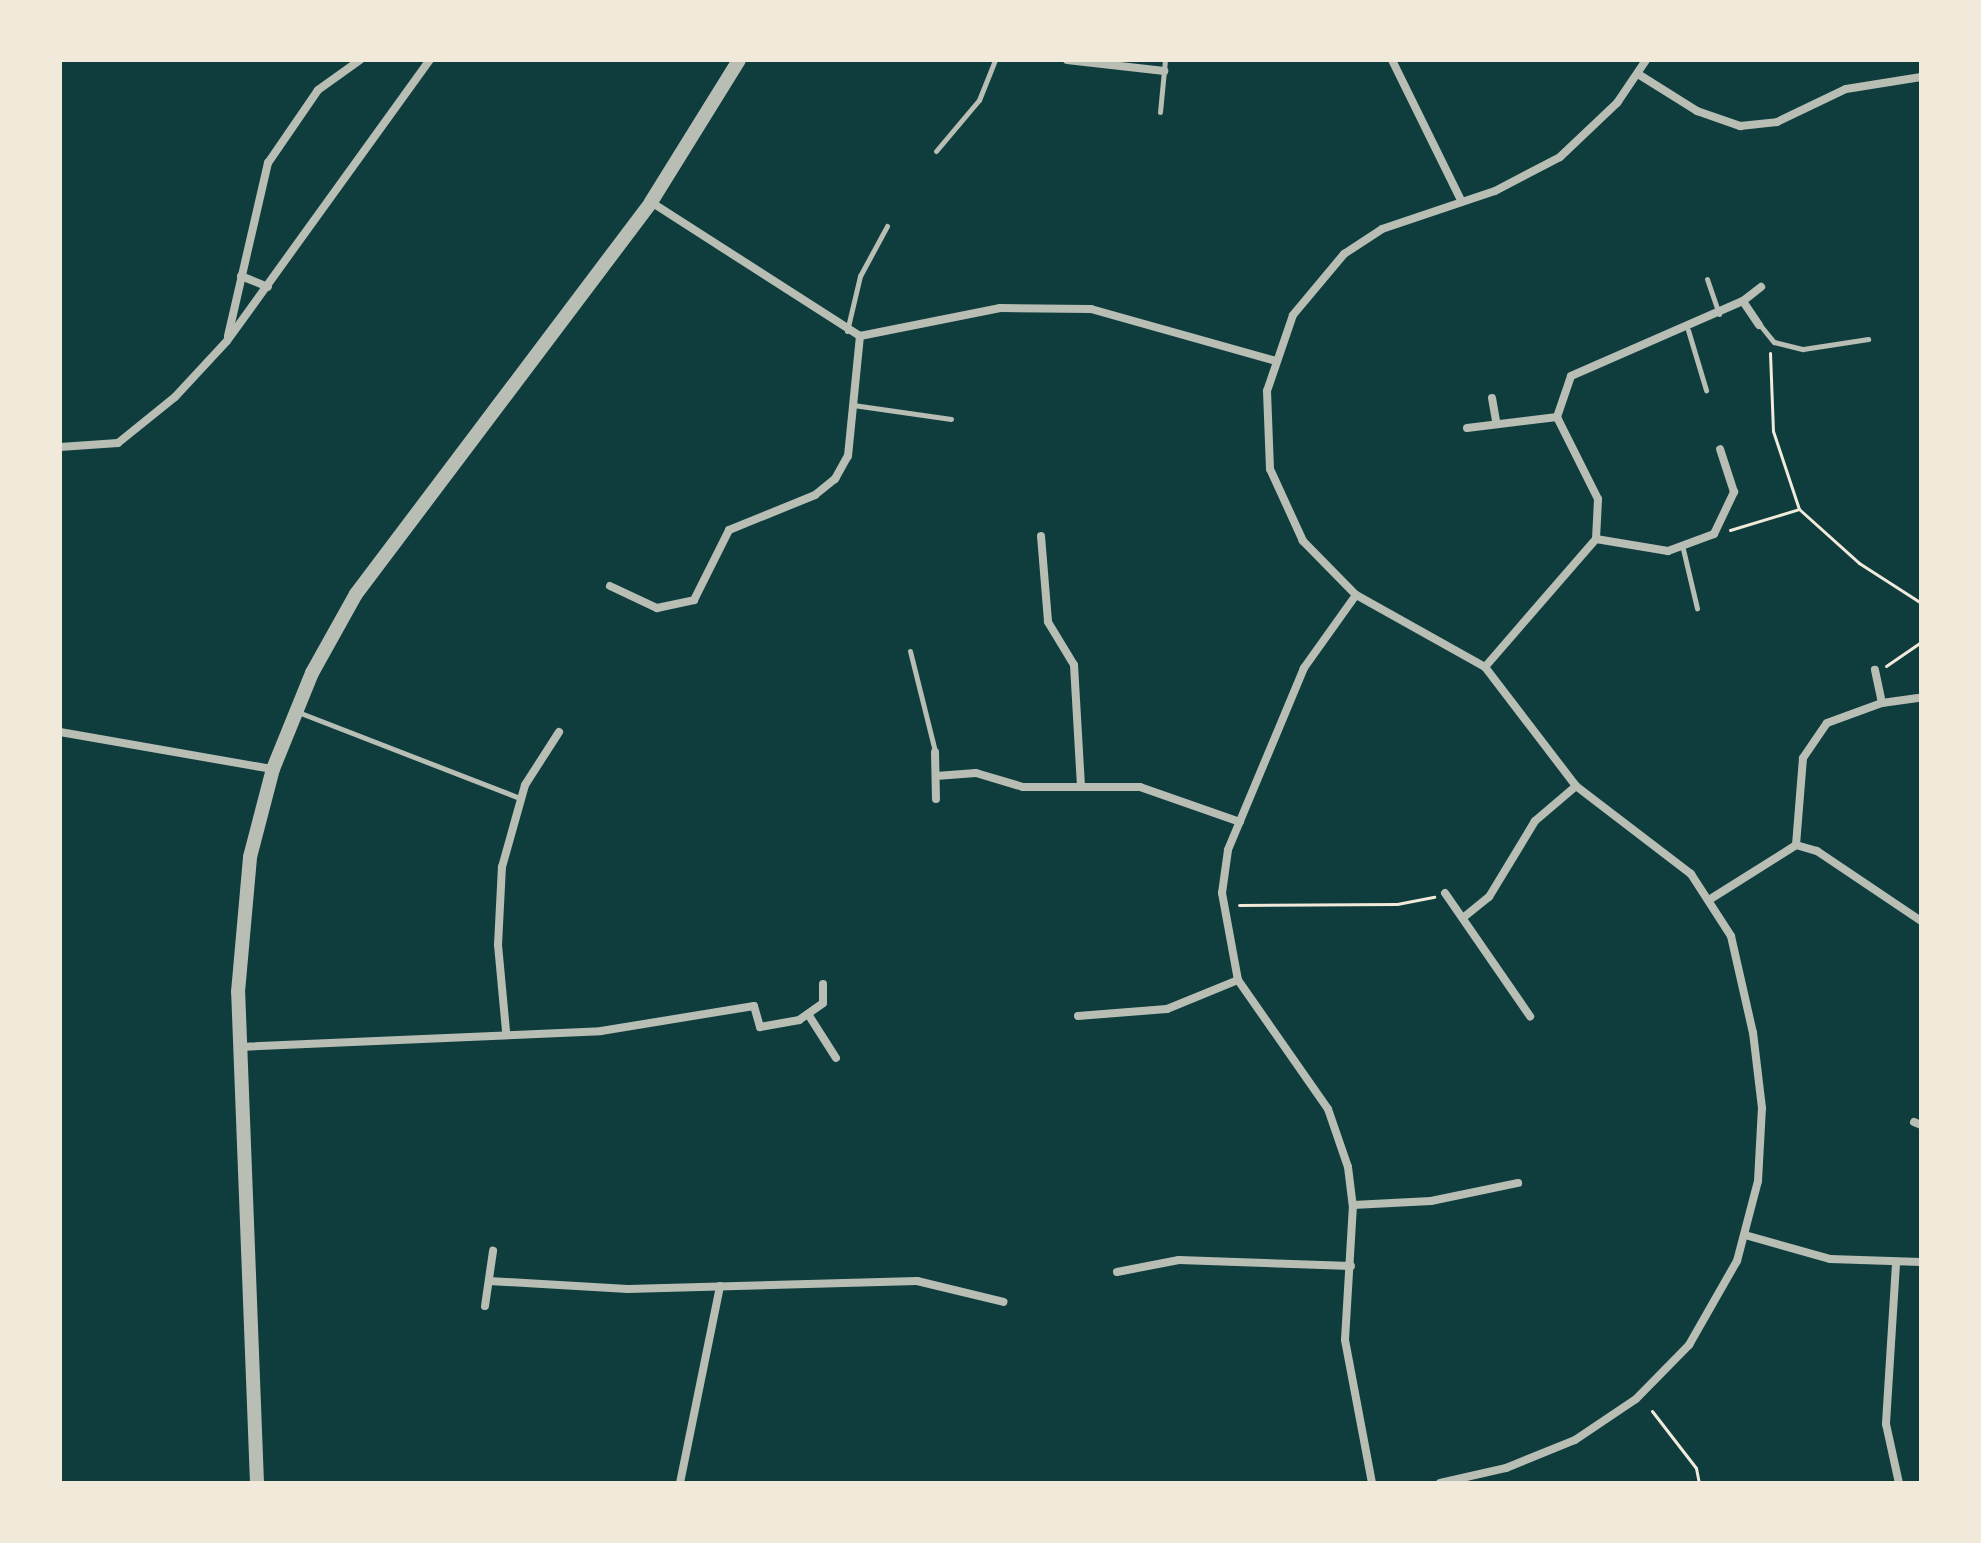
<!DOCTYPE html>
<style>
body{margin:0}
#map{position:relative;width:1981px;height:1543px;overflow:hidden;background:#0f3d3e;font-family:"Exo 2",sans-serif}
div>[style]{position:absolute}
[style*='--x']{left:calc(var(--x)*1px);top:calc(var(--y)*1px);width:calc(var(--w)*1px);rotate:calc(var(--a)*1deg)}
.path>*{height:3px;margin:-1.5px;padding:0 1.5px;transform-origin:1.5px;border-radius:1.5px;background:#f1e9da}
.service>*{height:5px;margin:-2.5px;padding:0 2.5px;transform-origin:2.5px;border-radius:2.5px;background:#b8beb3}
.minor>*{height:8px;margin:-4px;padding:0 4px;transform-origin:4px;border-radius:4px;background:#b8beb3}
.tertiary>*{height:14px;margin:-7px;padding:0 7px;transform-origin:7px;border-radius:7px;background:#b8beb3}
span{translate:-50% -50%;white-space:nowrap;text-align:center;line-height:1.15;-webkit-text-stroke:8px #f1e9da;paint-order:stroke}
.frame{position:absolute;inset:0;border:62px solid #f1e9da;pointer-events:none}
</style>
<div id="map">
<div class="path">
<i style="--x:1770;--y:353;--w:78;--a:87.8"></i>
<i style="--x:1773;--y:431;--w:82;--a:71.6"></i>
<i style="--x:1730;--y:530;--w:72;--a:-16.9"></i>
<i style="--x:1799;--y:509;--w:81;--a:42"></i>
<i style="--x:1859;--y:563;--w:74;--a:32.8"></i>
<i style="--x:1886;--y:666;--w:42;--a:-34.4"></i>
<i style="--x:1239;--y:905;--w:158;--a:-0.4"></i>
<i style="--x:1397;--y:904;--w:38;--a:-11"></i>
<i style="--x:1652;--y:1411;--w:72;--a:52.3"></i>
<i style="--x:1696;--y:1468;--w:15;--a:79"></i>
</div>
<div class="service">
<i style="--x:1160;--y:112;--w:52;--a:-84.5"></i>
<i style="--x:936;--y:151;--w:67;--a:-49.9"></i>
<i style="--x:979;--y:100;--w:43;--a:-68.2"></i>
<i style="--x:1707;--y:279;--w:37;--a:71"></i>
<i style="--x:1760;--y:325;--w:22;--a:51"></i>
<i style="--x:1774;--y:342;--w:30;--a:14"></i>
<i style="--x:1803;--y:349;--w:66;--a:-8.7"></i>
<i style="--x:1688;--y:330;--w:63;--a:73.3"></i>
<i style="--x:847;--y:331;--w:57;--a:-76.7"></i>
<i style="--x:860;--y:276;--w:57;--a:-61.6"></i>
<i style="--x:853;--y:405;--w:99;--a:8.1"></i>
<i style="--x:1683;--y:549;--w:61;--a:76.7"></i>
<i style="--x:910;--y:651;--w:103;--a:76"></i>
<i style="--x:298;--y:712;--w:238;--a:21.2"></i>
</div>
<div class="minor">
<i style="--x:1067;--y:60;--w:98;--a:6.5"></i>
<i style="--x:1392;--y:60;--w:158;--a:63.8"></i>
<i style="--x:1638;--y:74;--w:70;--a:32.1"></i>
<i style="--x:1697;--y:111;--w:46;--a:19.2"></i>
<i style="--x:1740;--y:126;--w:37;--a:-6"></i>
<i style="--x:1777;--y:122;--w:76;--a:-25.6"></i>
<i style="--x:1846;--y:89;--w:76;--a:-9.1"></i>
<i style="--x:651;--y:202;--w:248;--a:32.7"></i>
<i style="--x:860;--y:336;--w:143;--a:-11.3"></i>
<i style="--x:1000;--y:308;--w:91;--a:0.6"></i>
<i style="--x:1091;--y:309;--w:189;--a:15.7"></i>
<i style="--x:241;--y:276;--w:29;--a:22"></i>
<i style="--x:1759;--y:325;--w:29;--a:-124"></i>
<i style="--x:1743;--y:301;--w:23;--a:-38"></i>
<i style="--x:228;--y:336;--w:178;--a:-77"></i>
<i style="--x:268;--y:163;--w:88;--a:-55.6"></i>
<i style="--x:318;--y:90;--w:52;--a:-35.5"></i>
<i style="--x:1492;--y:398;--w:23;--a:80"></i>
<i style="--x:1467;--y:428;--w:91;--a:-7"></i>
<i style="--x:60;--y:447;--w:58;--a:-3.9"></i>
<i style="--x:118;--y:443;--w:73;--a:-38.9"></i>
<i style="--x:175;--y:397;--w:76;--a:-47.1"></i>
<i style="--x:227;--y:341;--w:347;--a:-54.2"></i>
<i style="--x:1041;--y:536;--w:86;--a:85.3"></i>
<i style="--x:1048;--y:622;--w:50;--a:58.8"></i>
<i style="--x:1074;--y:665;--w:120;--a:86.7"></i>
<i style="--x:1596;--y:539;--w:73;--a:9.5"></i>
<i style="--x:1668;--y:551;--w:49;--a:-20.3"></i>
<i style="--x:1714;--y:534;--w:47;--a:-64.5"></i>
<i style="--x:1734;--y:492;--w:45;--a:-108"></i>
<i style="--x:610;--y:586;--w:52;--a:25.1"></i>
<i style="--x:657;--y:608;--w:38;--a:-12"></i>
<i style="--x:694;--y:600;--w:78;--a:-63.4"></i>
<i style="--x:729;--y:530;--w:93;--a:-22.1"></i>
<i style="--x:815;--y:495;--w:26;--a:-39"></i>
<i style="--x:835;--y:479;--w:26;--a:-61"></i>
<i style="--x:848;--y:456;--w:121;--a:-84.3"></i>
<i style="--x:1356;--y:595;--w:90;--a:125.5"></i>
<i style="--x:1304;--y:668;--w:197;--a:112.7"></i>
<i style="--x:1228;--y:850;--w:43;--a:97.9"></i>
<i style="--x:1222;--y:893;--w:88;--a:79.6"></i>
<i style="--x:1238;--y:980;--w:157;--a:55.1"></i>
<i style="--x:1328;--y:1109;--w:61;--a:71"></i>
<i style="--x:1348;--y:1167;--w:38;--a:83"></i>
<i style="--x:1353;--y:1205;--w:135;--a:93.4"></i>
<i style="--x:1345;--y:1340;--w:146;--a:79.3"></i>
<i style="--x:1485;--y:667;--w:169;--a:-49.1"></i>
<i style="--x:1596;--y:539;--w:40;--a:-87.1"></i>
<i style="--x:1598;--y:499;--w:92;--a:-116.6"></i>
<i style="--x:1557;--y:417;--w:43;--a:-71.1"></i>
<i style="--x:1571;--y:376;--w:188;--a:-23.6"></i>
<i style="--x:1882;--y:703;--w:36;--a:-8"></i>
<i style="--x:60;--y:732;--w:216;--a:9.9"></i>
<i style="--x:935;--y:752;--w:47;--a:88.8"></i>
<i style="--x:936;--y:776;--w:40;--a:-4.3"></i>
<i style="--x:976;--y:773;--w:49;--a:16.6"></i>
<i style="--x:1023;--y:787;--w:117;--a:0"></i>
<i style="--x:1140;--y:787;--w:106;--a:19.3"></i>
<i style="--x:1796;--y:845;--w:22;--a:16"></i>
<i style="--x:1817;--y:851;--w:125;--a:33.9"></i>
<i style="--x:1445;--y:893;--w:150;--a:55.4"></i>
<i style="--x:1712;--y:898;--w:99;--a:-32.2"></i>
<i style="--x:1796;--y:845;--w:87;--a:-85.4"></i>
<i style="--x:1803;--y:758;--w:42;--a:-55.6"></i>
<i style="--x:1827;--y:723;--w:59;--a:-20"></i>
<i style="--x:1882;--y:703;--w:34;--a:-102"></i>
<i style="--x:1464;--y:917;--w:32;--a:-39"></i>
<i style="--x:1489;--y:897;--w:89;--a:-58.8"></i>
<i style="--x:1535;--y:821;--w:54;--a:-40.5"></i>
<i style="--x:808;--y:1014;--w:52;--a:57.5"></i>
<i style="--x:1078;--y:1016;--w:89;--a:-4.5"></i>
<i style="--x:1167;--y:1009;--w:77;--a:-22.2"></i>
<i style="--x:506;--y:1031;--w:86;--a:-95.3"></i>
<i style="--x:498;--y:945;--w:78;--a:-87.1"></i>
<i style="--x:502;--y:867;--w:85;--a:-74.3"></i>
<i style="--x:525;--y:785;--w:63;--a:-57.3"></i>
<i style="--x:239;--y:1047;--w:362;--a:-2.5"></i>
<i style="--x:601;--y:1031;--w:155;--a:-9.3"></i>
<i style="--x:754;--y:1006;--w:22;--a:74"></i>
<i style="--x:760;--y:1027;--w:40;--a:-10"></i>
<i style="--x:799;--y:1020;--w:29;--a:-35"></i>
<i style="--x:823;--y:1003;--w:19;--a:-90"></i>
<i style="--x:1914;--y:1122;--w:8;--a:23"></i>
<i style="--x:1353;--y:1205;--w:78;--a:-2.9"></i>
<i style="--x:1431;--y:1201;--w:89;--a:-11.7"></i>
<i style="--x:1745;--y:1235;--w:88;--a:15.8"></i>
<i style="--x:1830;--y:1259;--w:91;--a:1.9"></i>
<i style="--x:1896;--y:1264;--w:160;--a:93.6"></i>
<i style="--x:1886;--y:1424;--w:60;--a:77.6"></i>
<i style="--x:1117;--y:1272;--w:63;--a:-11"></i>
<i style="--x:1179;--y:1260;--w:172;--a:2"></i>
<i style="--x:489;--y:1281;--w:139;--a:3.3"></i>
<i style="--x:628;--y:1289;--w:289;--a:-1.6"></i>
<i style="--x:917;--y:1281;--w:89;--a:13.6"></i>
<i style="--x:485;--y:1306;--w:56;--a:-81.7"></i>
<i style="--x:680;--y:1483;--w:201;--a:-78.5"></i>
<i style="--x:1440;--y:1483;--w:68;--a:-12.8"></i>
<i style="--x:1506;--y:1468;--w:74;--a:-22.1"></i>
<i style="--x:1575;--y:1440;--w:73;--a:-33.9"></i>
<i style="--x:1636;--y:1399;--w:76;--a:-45.5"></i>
<i style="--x:1689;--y:1345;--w:97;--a:-60.3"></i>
<i style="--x:1737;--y:1261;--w:83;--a:-75.3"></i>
<i style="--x:1758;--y:1181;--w:73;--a:-86.9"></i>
<i style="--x:1762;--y:1108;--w:76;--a:-96.8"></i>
<i style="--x:1753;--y:1033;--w:99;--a:-102.8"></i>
<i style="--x:1731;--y:936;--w:74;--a:-122.8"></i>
<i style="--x:1691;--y:874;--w:145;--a:-142.6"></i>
<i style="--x:1576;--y:786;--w:150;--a:-127.4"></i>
<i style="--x:1485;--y:667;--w:148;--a:-150.8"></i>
<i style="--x:1356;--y:595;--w:76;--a:-134.5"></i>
<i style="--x:1303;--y:541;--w:79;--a:-114.6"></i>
<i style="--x:1270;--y:469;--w:78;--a:-92.2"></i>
<i style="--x:1267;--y:391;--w:80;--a:-71.1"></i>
<i style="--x:1293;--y:315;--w:80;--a:-50.1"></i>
<i style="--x:1344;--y:254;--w:45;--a:-33.3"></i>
<i style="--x:1382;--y:229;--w:119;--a:-18.6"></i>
<i style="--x:1495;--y:191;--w:73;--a:-27.6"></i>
<i style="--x:1560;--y:157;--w:79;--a:-43.5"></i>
<i style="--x:1617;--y:103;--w:52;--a:-56"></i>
</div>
<div class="tertiary">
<i style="--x:257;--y:1483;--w:491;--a:-92.2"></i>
<i style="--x:238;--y:992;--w:136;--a:-84.9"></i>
<i style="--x:250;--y:857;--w:91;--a:-75.4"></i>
<i style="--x:273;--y:769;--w:104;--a:-67.9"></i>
<i style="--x:312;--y:673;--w:90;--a:-60.9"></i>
<i style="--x:356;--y:594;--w:491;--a:-53"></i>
<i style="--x:651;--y:202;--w:167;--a:-58.2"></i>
</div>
<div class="frame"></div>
</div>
